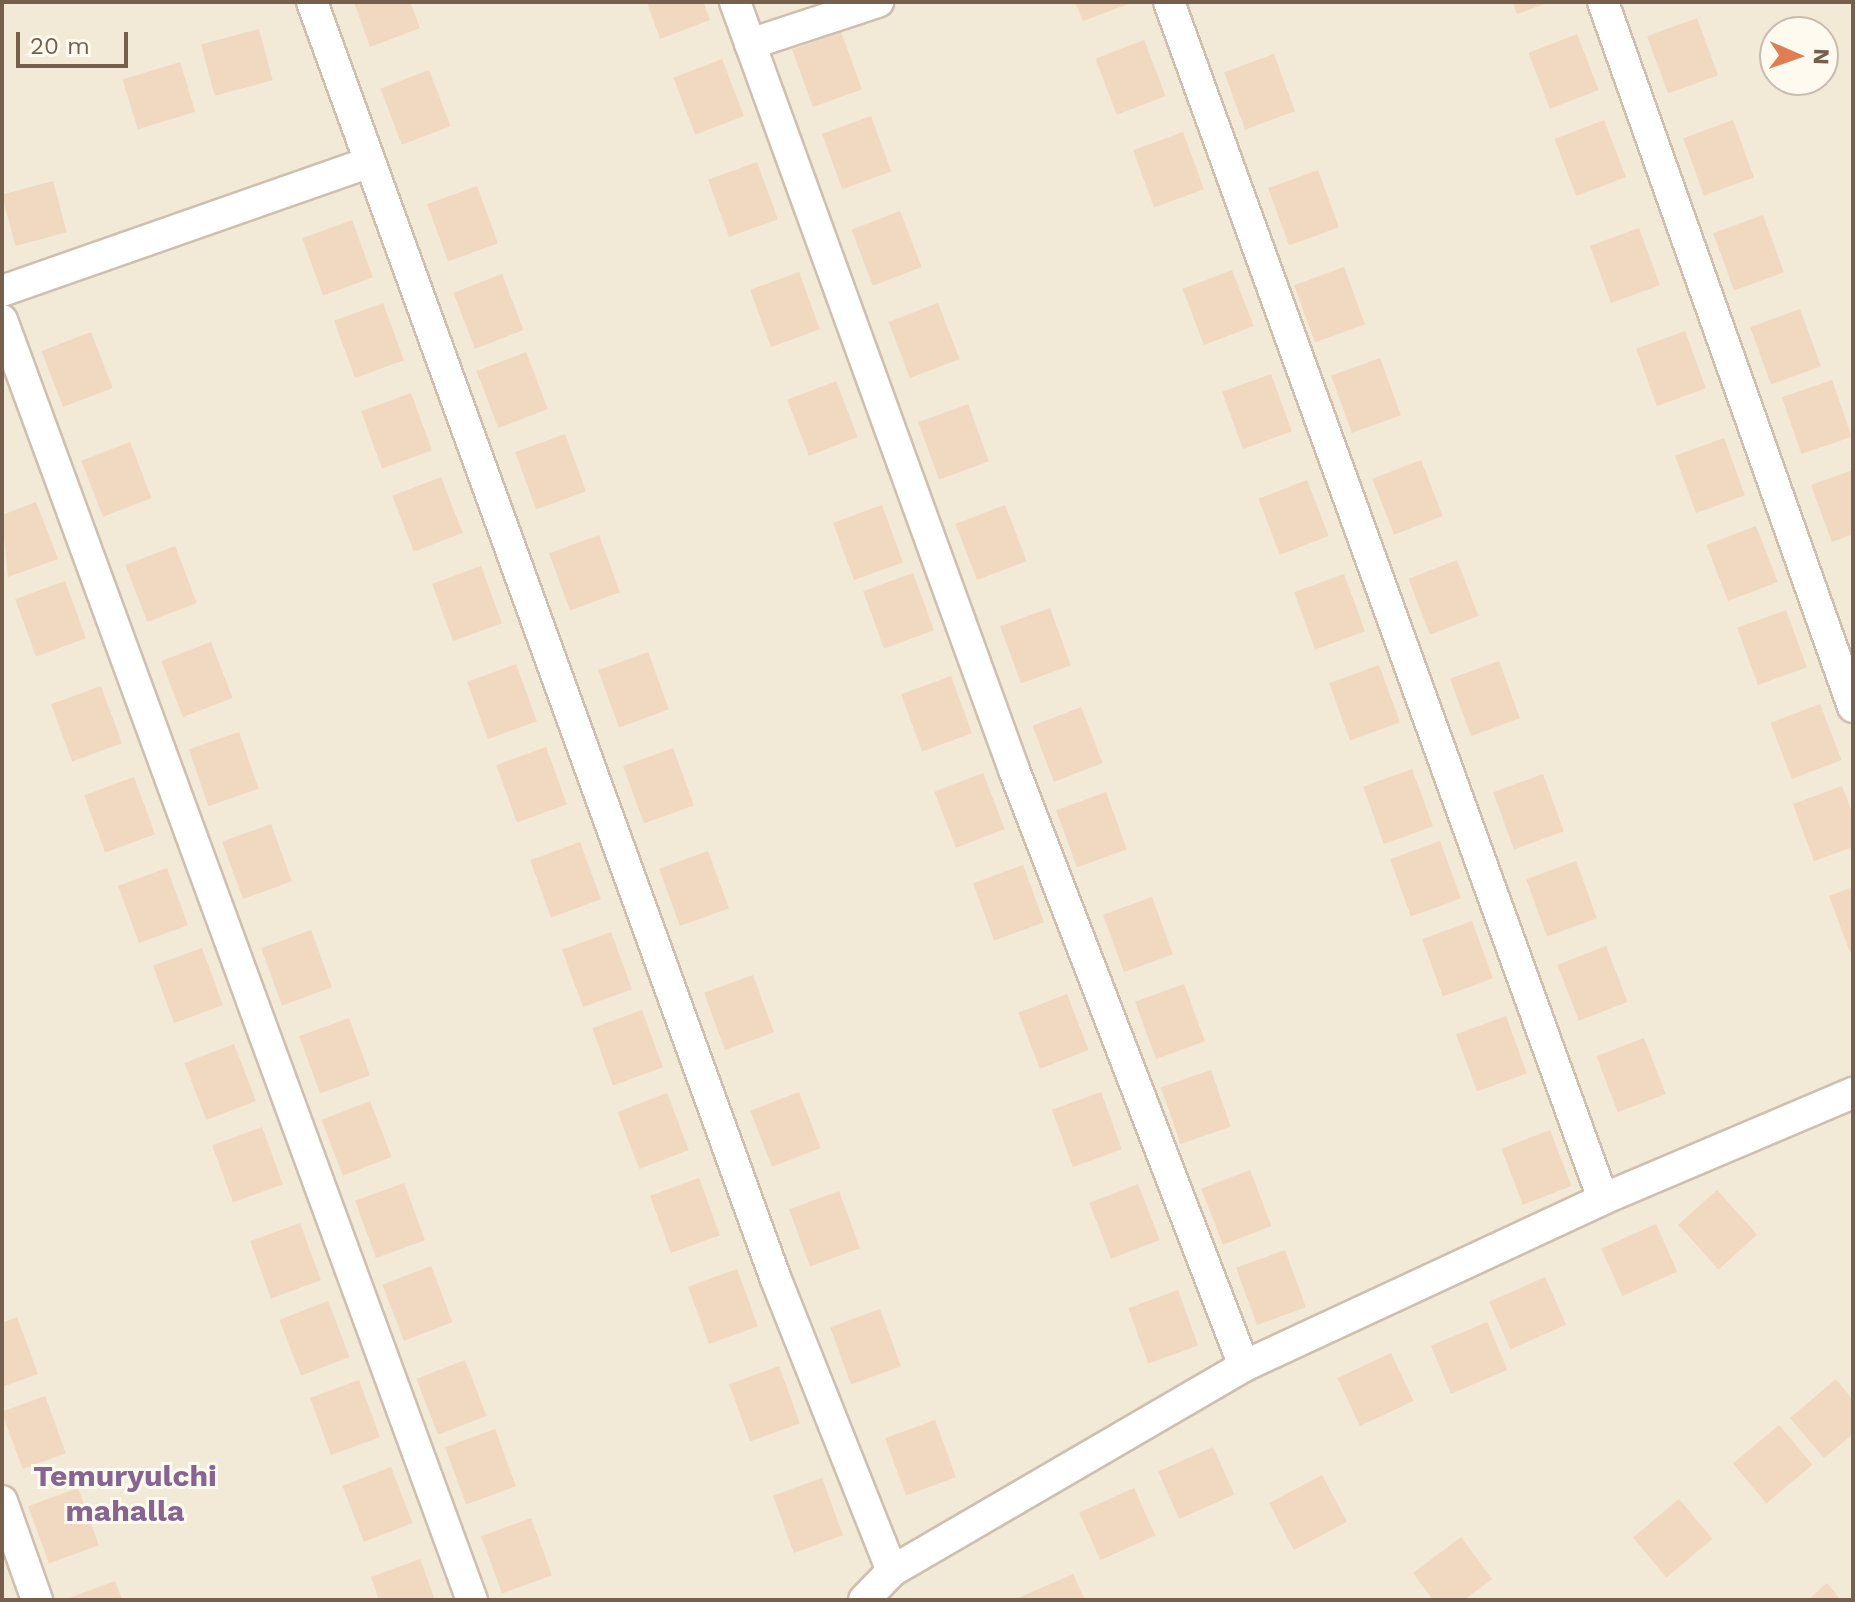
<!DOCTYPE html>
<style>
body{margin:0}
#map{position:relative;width:1855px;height:1602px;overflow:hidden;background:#fcf6e9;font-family:"Work Sans",sans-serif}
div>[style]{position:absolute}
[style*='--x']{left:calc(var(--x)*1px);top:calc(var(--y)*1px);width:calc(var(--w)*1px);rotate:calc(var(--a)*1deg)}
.residential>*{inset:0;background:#f3e9d7}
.building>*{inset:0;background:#f0d8c1;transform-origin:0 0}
.roads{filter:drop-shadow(2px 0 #cebfaf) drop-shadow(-2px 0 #cebfaf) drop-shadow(0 2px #cebfaf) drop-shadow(0 -2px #cebfaf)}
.minor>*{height:30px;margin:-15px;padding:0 15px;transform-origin:15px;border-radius:15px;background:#fff}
span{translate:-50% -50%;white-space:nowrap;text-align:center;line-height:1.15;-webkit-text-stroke:6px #fefaef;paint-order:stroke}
.neighbourhood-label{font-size:30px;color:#866591;font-weight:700}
.frame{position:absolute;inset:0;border:4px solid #765f4d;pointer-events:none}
.north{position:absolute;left:1759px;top:16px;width:80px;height:80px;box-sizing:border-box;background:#fefaef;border:2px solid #c8bcae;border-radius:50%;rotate:92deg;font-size:22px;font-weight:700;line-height:32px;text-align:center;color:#765f4d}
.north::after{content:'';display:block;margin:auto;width:28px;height:36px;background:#e07e53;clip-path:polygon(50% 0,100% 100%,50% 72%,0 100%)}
.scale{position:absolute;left:16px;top:32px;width:112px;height:36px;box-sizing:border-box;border:4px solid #765f4d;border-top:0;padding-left:10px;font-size:24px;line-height:28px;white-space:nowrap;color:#765f4d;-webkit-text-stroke:6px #fefaef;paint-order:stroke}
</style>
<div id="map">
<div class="residential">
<i style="clip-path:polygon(evenodd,2px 2px,1853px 2px,1853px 1600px,2px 1600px,2px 2px,1775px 32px,1823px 32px,1823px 80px,1775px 80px,1775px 32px)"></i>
</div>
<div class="building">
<i style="clip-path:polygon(354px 2px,410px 2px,420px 28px,370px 47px)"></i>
<i style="clip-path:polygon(647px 2px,703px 2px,710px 20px,660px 39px)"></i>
<i style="clip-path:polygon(1075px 2px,1133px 2px,1083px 21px)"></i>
<i style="clip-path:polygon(1513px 2px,1549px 2px,1517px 14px)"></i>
<i style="left:1697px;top:18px;width:61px;height:53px;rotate:70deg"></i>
<i style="left:259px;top:29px;width:53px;height:60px;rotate:75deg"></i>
<i style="left:841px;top:32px;width:61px;height:52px;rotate:70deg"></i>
<i style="left:1577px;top:34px;width:60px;height:52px;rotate:69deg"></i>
<i style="left:1144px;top:40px;width:60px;height:52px;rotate:69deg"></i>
<i style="left:1274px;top:54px;width:61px;height:53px;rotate:70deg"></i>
<i style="left:722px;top:59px;width:61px;height:52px;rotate:69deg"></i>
<i style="left:180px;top:62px;width:52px;height:60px;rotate:73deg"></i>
<i style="left:429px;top:70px;width:60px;height:52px;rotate:69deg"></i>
<i style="left:871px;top:116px;width:59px;height:52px;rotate:70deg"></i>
<i style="left:1604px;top:120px;width:61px;height:53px;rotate:69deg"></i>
<i style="left:1733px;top:120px;width:61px;height:53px;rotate:70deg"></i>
<i style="left:1183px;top:132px;width:61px;height:53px;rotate:70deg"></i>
<i style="left:757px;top:162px;width:61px;height:52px;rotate:70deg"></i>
<i style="left:1318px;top:170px;width:61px;height:53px;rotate:70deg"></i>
<i style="left:53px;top:181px;width:53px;height:53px;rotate:75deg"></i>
<i style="left:477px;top:186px;width:61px;height:53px;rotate:70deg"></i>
<i style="left:900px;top:211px;width:60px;height:52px;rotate:69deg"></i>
<i style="left:1763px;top:215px;width:61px;height:53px;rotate:70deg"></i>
<i style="left:352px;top:220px;width:61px;height:53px;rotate:70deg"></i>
<i style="left:1639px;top:228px;width:61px;height:52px;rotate:70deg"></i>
<i style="left:1344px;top:267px;width:61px;height:53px;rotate:70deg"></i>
<i style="left:1232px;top:270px;width:60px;height:53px;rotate:69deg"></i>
<i style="left:799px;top:272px;width:61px;height:52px;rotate:70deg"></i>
<i style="left:502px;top:274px;width:60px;height:52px;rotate:69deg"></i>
<i style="left:383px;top:303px;width:61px;height:52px;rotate:70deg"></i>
<i style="left:938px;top:303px;width:60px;height:53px;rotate:69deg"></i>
<i style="left:1800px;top:309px;width:61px;height:53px;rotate:70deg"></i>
<i style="left:1685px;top:331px;width:61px;height:52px;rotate:70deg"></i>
<i style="left:91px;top:332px;width:60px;height:53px;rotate:69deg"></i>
<i style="left:526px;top:352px;width:61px;height:53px;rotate:69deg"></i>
<i style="left:1380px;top:358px;width:61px;height:52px;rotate:70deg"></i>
<i style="left:1271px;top:374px;width:61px;height:52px;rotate:70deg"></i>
<i style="left:1832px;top:380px;width:60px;height:53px;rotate:71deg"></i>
<i style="left:836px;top:381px;width:60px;height:52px;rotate:69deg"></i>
<i style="left:411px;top:393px;width:61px;height:53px;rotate:70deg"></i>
<i style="left:968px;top:404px;width:61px;height:53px;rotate:70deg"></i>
<i style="left:565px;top:434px;width:61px;height:53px;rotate:70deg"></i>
<i style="left:1724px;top:438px;width:61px;height:52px;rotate:70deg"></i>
<i style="left:130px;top:442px;width:60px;height:52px;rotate:69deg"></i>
<i style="left:1421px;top:460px;width:60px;height:52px;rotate:69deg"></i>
<i style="clip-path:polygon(1853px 470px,1853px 534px,1832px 542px,1811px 485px)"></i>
<i style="left:441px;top:477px;width:60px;height:52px;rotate:69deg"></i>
<i style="left:1307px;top:480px;width:60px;height:52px;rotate:69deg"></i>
<i style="clip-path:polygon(36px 502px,58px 559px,8px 577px,2px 515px)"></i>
<i style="left:882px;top:505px;width:61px;height:52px;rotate:70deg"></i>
<i style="left:1005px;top:505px;width:60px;height:53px;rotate:69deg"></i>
<i style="left:1756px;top:526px;width:60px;height:53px;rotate:69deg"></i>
<i style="left:599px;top:535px;width:61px;height:53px;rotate:70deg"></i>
<i style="left:175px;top:546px;width:61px;height:53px;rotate:69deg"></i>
<i style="left:1457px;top:560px;width:60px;height:52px;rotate:69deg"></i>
<i style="left:481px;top:566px;width:61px;height:52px;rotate:70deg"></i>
<i style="left:913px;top:573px;width:61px;height:53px;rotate:70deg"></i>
<i style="left:1344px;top:574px;width:61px;height:53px;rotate:70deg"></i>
<i style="left:65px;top:581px;width:61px;height:53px;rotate:70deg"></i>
<i style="left:1050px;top:608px;width:61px;height:53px;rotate:70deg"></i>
<i style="left:1786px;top:610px;width:61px;height:52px;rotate:70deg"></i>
<i style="left:211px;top:642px;width:60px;height:53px;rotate:69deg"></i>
<i style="left:648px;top:652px;width:61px;height:53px;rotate:70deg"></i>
<i style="left:1499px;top:661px;width:61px;height:52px;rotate:70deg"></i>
<i style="left:516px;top:664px;width:61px;height:52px;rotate:70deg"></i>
<i style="left:1379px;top:665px;width:61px;height:53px;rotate:70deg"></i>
<i style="left:951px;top:676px;width:61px;height:53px;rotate:70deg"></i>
<i style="left:101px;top:686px;width:61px;height:53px;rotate:70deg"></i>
<i style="left:1820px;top:704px;width:60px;height:53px;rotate:69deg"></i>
<i style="left:1081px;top:707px;width:60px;height:52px;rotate:69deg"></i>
<i style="left:239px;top:732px;width:60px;height:53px;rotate:71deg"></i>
<i style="left:546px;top:747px;width:61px;height:53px;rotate:70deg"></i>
<i style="left:673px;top:748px;width:61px;height:53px;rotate:70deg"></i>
<i style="left:1412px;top:769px;width:61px;height:52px;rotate:70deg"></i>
<i style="left:983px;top:773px;width:60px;height:52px;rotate:69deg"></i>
<i style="left:1543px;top:774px;width:61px;height:53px;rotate:70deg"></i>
<i style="left:134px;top:777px;width:61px;height:53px;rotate:70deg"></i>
<i style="clip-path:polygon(1842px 786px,1853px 815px,1853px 847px,1814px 861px,1793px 804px)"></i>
<i style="left:1106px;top:792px;width:61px;height:53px;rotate:70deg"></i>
<i style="left:271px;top:824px;width:61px;height:52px;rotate:70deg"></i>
<i style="left:1440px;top:841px;width:61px;height:53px;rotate:70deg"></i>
<i style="left:580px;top:842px;width:61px;height:53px;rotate:70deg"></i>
<i style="left:708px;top:851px;width:61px;height:52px;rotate:70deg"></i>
<i style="left:1576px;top:861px;width:61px;height:53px;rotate:70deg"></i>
<i style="left:1023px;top:865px;width:61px;height:53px;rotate:70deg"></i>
<i style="left:167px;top:868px;width:61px;height:52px;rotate:70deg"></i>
<i style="clip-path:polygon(1853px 887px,1853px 951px,1850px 952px,1829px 896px)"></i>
<i style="left:1152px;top:897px;width:61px;height:52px;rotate:70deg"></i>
<i style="left:1472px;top:921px;width:61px;height:53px;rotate:70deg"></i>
<i style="left:311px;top:930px;width:61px;height:53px;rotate:70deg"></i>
<i style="left:611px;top:932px;width:61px;height:52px;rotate:70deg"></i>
<i style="left:1606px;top:946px;width:60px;height:52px;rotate:69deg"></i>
<i style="left:202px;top:948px;width:61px;height:52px;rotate:70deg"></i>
<i style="left:753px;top:975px;width:61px;height:52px;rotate:70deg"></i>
<i style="left:1184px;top:984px;width:61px;height:52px;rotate:70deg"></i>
<i style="left:1067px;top:994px;width:60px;height:52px;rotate:69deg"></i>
<i style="left:642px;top:1010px;width:61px;height:53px;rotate:70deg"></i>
<i style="left:1506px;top:1016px;width:61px;height:53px;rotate:70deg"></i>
<i style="left:349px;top:1018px;width:61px;height:53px;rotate:70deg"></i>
<i style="left:1644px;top:1038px;width:60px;height:51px;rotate:69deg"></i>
<i style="left:234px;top:1044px;width:61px;height:53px;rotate:69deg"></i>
<i style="left:1211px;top:1070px;width:60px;height:53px;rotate:71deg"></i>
<i style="left:799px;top:1092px;width:60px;height:52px;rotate:69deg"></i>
<i style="left:1101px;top:1092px;width:61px;height:52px;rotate:70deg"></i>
<i style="left:667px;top:1093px;width:61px;height:53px;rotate:69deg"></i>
<i style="left:370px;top:1101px;width:60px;height:52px;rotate:69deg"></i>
<i style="left:262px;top:1127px;width:61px;height:53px;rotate:70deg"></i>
<i style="left:1550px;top:1130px;width:60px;height:52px;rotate:69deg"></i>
<i style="left:1250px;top:1170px;width:60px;height:52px;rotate:69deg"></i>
<i style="left:699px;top:1178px;width:61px;height:52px;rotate:70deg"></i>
<i style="left:404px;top:1183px;width:61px;height:52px;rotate:70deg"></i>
<i style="left:1138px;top:1184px;width:60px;height:52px;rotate:69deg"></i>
<i style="left:1717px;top:1190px;width:60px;height:52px;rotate:48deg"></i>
<i style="left:839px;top:1191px;width:61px;height:53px;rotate:70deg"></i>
<i style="left:300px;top:1223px;width:61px;height:53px;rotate:70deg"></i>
<i style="left:1656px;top:1224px;width:52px;height:60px;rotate:66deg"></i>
<i style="left:1285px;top:1250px;width:61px;height:52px;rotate:70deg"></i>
<i style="left:431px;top:1266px;width:60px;height:52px;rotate:69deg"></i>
<i style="left:737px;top:1269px;width:61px;height:52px;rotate:70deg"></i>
<i style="left:1545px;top:1277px;width:52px;height:61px;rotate:66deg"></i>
<i style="left:1178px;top:1290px;width:59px;height:53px;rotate:70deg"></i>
<i style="left:328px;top:1301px;width:60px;height:52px;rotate:69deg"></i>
<i style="left:880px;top:1309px;width:61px;height:53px;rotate:70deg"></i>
<i style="clip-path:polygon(17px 1317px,38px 1374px,2px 1387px,2px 1323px)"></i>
<i style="left:1487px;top:1322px;width:52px;height:61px;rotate:67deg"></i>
<i style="left:1391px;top:1353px;width:53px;height:59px;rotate:65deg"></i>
<i style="left:465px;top:1360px;width:60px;height:52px;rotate:69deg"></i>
<i style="left:779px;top:1366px;width:61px;height:53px;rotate:70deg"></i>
<i style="clip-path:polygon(1836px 1379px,1853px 1400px,1853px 1434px,1824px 1458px,1790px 1418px)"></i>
<i style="left:359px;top:1380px;width:61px;height:52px;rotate:70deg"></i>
<i style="left:45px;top:1396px;width:61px;height:46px;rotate:70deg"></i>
<i style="left:935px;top:1420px;width:61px;height:53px;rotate:70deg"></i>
<i style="left:1779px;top:1425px;width:52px;height:60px;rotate:50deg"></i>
<i style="left:495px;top:1429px;width:61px;height:53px;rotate:70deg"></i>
<i style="left:1213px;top:1447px;width:52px;height:60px;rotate:66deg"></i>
<i style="left:391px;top:1467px;width:60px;height:52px;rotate:69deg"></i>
<i style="left:1322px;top:1475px;width:53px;height:60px;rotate:62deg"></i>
<i style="left:822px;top:1478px;width:61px;height:52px;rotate:70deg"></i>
<i style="left:78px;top:1488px;width:61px;height:53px;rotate:70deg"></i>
<i style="left:1134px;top:1488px;width:52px;height:60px;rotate:66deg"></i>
<i style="left:1679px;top:1499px;width:52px;height:60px;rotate:50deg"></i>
<i style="left:531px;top:1518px;width:61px;height:53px;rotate:70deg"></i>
<i style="clip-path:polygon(1461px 1537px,1492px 1579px,1464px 1600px,1433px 1600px,1413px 1573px)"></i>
<i style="clip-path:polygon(420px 1559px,435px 1600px,379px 1600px,371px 1577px)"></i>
<i style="clip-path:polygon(1073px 1574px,1085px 1600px,1019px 1600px,1018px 1598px)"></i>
<i style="clip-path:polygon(115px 1581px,122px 1600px,64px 1600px)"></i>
<i style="clip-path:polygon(1827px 1583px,1841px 1600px,1808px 1600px)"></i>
</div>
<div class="roads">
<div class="minor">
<i style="--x:312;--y:2;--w:1356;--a:70.04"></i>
<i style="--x:775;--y:1277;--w:316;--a:68.3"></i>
<i style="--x:735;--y:2;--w:817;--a:70.03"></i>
<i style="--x:1014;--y:770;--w:639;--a:68.9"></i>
<i style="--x:1169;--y:2;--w:1273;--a:70.07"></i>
<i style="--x:1603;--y:2;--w:748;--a:70.47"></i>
<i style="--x:750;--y:44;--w:135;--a:-18.2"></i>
<i style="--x:2;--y:291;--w:387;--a:-19.3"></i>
<i style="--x:2;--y:320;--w:1364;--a:69.84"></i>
<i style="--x:2;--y:1501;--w:105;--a:70.5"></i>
<i style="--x:864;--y:1600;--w:40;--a:-46"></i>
<i style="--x:892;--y:1571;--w:407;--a:-30.2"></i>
<i style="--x:1244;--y:1366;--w:396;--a:-24.9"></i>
<i style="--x:1603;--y:1199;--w:272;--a:-23"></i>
</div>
</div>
<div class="neighbourhood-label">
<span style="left:125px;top:1493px">Temuryulchi<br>mahalla</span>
</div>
<div class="frame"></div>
<div class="north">N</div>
<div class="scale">20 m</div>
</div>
